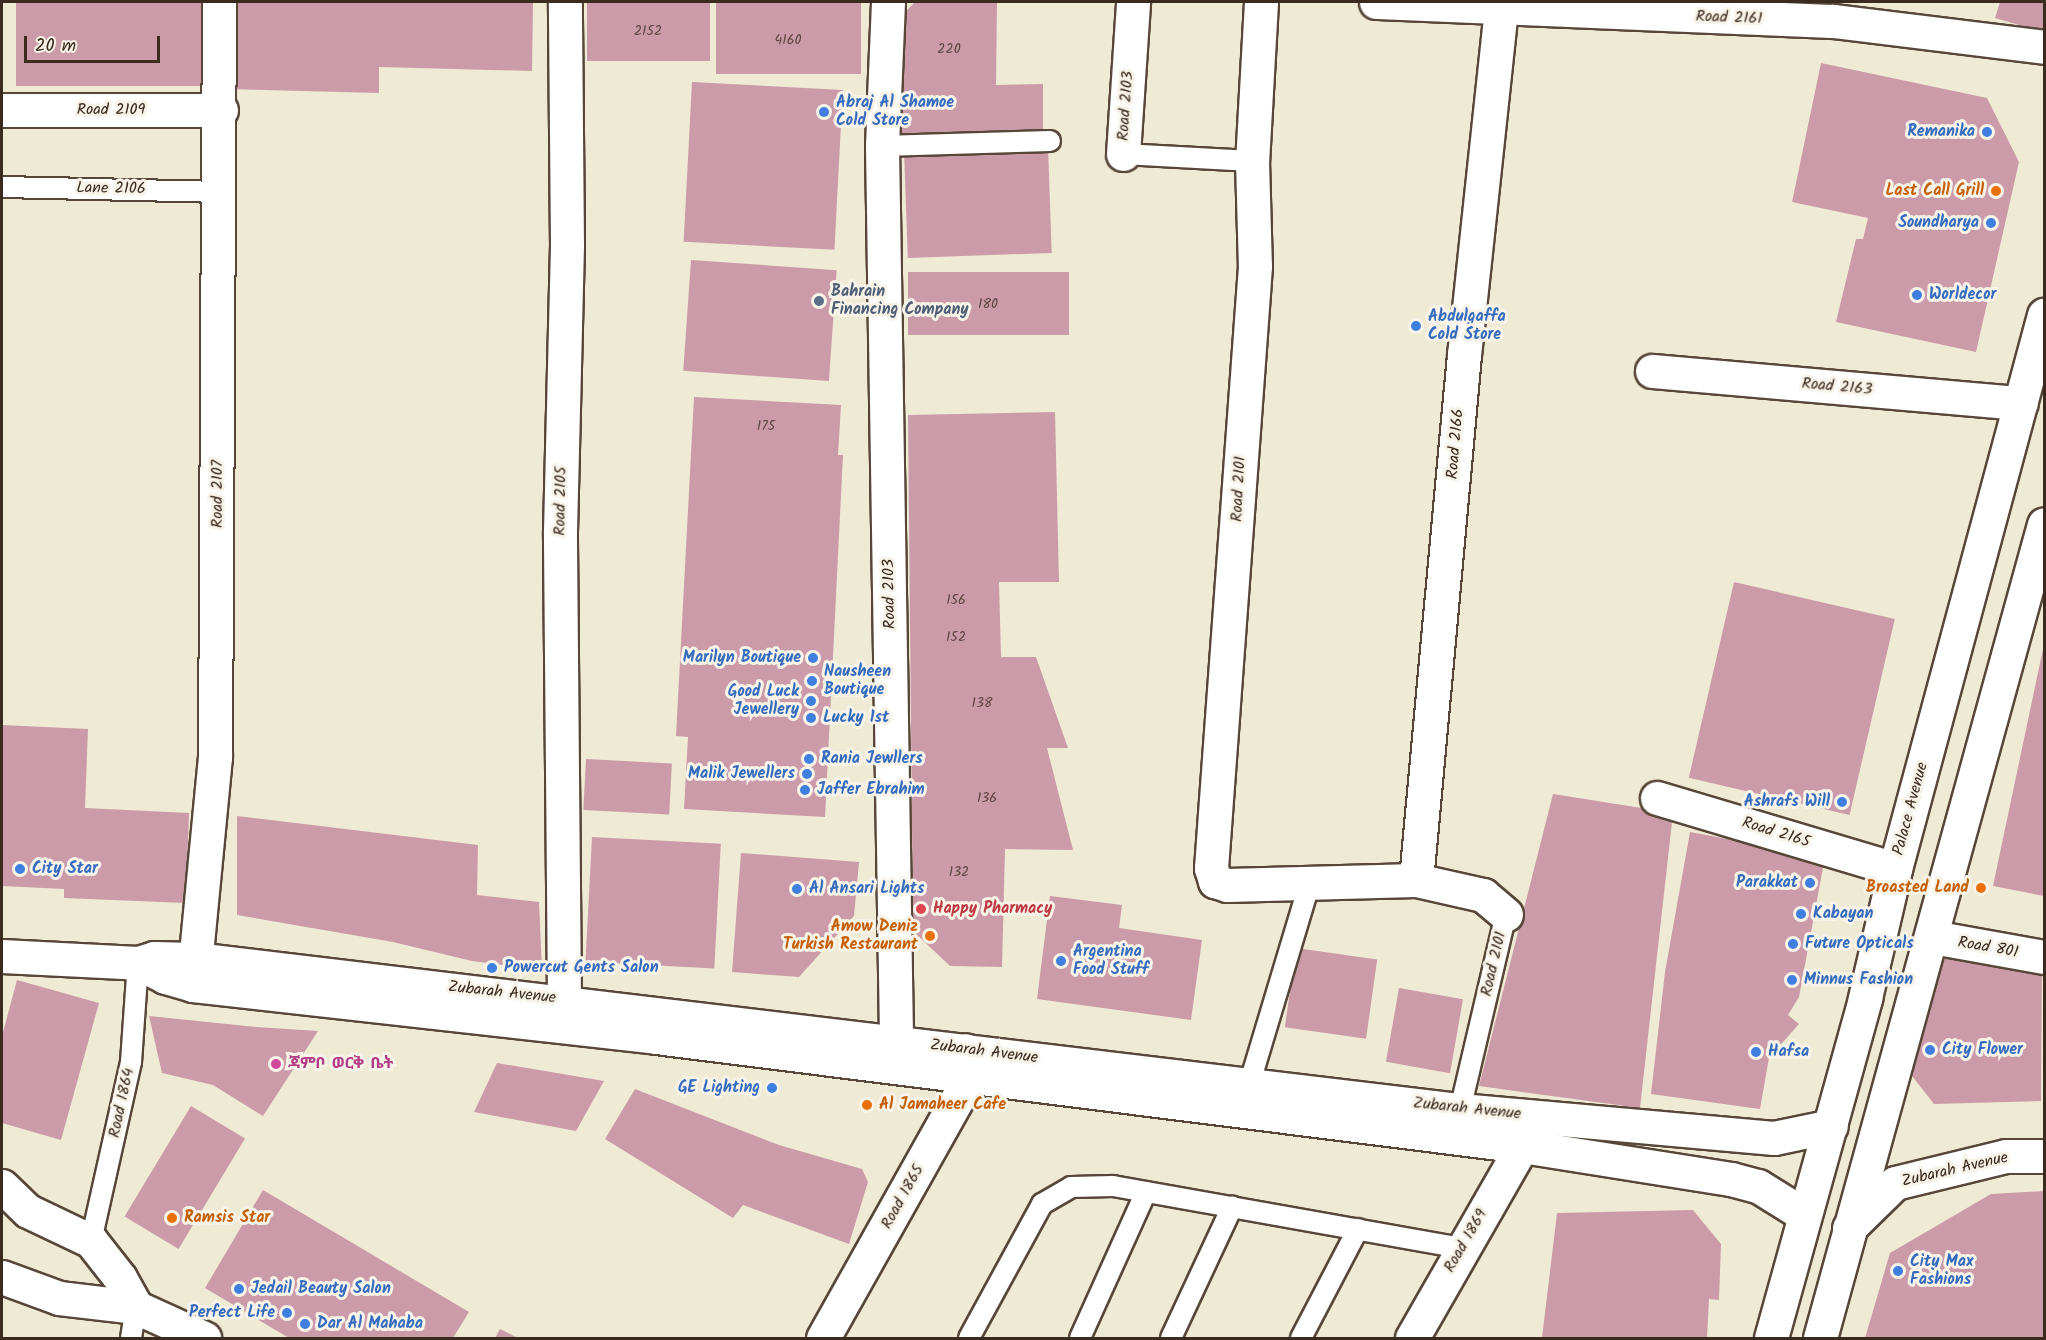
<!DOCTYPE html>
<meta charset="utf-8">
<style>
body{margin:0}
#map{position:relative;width:2046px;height:1340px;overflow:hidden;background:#efead3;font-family:Kalam,"Noto Sans Ethiopic",sans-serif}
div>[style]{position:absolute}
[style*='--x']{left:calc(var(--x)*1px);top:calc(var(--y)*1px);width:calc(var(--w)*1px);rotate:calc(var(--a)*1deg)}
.building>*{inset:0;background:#cc9baa;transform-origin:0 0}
.roads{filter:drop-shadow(2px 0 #564739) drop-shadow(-2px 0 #564739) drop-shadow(0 2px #564739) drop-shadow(0 -2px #564739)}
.lane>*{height:20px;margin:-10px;padding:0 10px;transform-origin:10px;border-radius:10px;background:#fff}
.street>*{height:33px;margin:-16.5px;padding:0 16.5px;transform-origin:16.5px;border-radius:16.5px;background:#fff}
.secondary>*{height:33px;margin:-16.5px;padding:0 16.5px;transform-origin:16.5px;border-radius:16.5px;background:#fff}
.dots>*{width:16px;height:16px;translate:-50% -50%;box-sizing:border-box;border:3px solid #f7f3e8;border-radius:50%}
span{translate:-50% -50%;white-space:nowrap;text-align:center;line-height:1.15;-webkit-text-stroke:6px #f7f3e8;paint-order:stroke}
.number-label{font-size:14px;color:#5f4641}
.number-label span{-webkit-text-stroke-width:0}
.street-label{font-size:16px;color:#3b2a1e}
.shop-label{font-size:16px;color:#366cbe;font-weight:700}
.left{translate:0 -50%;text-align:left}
.right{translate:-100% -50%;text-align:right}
.food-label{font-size:16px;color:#c56008;font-weight:700}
.service-label{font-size:16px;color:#4e5e75;font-weight:700}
.health-label{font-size:16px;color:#be3a42;font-weight:700}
.hotel-label{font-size:16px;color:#b23c85;font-weight:700}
.frame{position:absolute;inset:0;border:3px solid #3b2a1e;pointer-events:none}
.scale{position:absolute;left:24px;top:36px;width:136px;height:27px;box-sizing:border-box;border:3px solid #3b2a1e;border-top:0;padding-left:8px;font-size:18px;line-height:21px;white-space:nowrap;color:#3b2a1e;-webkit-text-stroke:4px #f7f3e8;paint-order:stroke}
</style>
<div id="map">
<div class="building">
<i style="left:16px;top:2px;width:185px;height:84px"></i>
<i style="clip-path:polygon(227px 2px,533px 2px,532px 71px,379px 67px,379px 93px,225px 89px)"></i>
<i style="left:587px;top:2px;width:123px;height:59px"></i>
<i style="left:716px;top:2px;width:145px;height:72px"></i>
<i style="clip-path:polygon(915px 2px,997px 2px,996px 85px,1043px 84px,1043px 133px,902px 133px,902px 15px)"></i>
<i style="clip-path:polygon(2000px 2px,2044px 2px,2044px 32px,1995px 18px)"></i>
<i style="clip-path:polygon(1821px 63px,1987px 98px,2019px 162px,1976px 352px,1836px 322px,1856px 239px,1863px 239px,1868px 218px,1792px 202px)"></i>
<i style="left:692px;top:82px;width:151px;height:160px;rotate:3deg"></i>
<i style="left:1048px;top:147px;width:106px;height:144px;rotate:88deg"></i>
<i style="left:691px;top:260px;width:146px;height:111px;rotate:4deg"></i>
<i style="left:908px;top:272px;width:161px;height:63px"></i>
<i style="clip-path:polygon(694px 397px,841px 405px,838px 455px,843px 455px,825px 817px,684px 809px,688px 737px,676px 736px)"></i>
<i style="clip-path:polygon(1055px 412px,1059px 582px,999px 582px,1001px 657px,1036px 657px,1068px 748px,1047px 748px,1073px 850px,1005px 849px,1002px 967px,950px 966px,913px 931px,908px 415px)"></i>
<i style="left:1734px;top:582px;width:165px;height:201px;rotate:13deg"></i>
<i style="clip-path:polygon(2044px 644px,2044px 896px,1993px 886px)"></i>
<i style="clip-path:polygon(2px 725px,88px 729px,85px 808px,189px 813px,186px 903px,64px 898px,64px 889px,2px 886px)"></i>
<i style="left:586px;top:759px;width:86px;height:51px;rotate:3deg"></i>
<i style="clip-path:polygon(1553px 794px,1673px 813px,1640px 1108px,1479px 1086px)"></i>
<i style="clip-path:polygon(237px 816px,478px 845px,477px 895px,539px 902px,542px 970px,472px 961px,393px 942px,237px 915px)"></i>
<i style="clip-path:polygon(1690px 832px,1825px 857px,1799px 997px,1788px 1015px,1799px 1024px,1769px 1058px,1760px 1109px,1651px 1094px,1665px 972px)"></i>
<i style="left:592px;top:837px;width:129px;height:125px;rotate:3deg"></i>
<i style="clip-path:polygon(741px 853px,859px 862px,854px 916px,799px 977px,732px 972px)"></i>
<i style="clip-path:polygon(1050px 896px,1122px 905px,1119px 928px,1202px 940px,1191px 1020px,1037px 999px)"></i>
<i style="left:1296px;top:948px;width:82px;height:80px;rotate:8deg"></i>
<i style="clip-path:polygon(1944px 952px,2042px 963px,2041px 1101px,1934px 1104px,1912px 1076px)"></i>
<i style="clip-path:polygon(17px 980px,99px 1003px,61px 1140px,2px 1123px,2px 1036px)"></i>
<i style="left:1399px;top:988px;width:65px;height:75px;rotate:10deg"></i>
<i style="clip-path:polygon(149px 1016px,256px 1027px,318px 1031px,263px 1116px,213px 1085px,162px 1073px)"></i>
<i style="clip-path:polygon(497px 1063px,604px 1081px,576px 1131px,474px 1112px)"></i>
<i style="clip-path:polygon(635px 1089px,779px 1145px,862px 1169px,868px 1182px,849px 1244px,743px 1205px,733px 1218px,605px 1139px)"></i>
<i style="left:191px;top:1106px;width:63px;height:129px;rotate:31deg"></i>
<i style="clip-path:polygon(263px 1190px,469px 1312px,453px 1338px,289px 1338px,205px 1288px)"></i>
<i style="clip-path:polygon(2044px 1191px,2044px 1338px,1865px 1338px,1890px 1253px,1991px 1194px)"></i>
<i style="clip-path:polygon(1693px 1210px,1721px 1244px,1719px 1300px,1709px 1299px,1707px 1338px,1542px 1338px,1557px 1213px)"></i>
<i style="clip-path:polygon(500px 1329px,518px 1338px,495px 1338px)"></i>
</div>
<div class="roads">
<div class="lane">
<i style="--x:882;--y:146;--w:168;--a:-1.7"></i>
<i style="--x:1123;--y:154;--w:129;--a:3.1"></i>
<i style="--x:2;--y:187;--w:218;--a:1.3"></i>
<i style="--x:1250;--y:1082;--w:206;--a:-73.3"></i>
<i style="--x:1460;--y:1110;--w:201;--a:-76.8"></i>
<i style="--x:91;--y:1241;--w:183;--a:-77.4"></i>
<i style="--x:131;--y:1062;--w:99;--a:-86"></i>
<i style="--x:131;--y:1338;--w:31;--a:-81"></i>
<i style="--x:969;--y:1338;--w:153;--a:-61.4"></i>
<i style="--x:1042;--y:1204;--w:34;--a:-30"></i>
<i style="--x:1071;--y:1187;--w:42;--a:-1.4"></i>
<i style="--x:1113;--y:1186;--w:353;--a:10.1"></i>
<i style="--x:1080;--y:1338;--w:160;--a:-65.7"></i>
<i style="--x:1171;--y:1338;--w:145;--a:-65"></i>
<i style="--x:1301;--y:1338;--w:123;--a:-62.4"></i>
</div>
<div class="street">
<i style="--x:888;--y:2;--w:144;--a:92.4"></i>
<i style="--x:882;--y:146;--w:896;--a:89.1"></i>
<i style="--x:1261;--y:2;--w:159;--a:93.2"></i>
<i style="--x:1252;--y:161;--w:105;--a:88.4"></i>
<i style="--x:1255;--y:266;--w:604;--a:94.18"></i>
<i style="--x:1211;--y:868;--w:14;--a:73"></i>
<i style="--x:1215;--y:881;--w:13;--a:18"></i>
<i style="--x:1227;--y:885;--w:189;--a:-1.5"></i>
<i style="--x:1416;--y:880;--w:69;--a:12.6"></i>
<i style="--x:1483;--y:895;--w:30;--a:40"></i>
<i style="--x:1376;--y:2;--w:457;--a:2.4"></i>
<i style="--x:1833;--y:21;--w:213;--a:7"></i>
<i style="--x:2;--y:110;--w:219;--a:0"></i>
<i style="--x:1123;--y:154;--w:152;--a:-86.2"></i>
<i style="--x:1652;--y:371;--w:370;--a:5"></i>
<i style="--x:1657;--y:798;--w:248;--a:16.6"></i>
<i style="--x:1416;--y:880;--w:527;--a:-84.78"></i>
<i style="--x:1464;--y:355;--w:348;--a:-83.9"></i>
<i style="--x:1932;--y:937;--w:114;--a:10.1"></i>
<i style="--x:193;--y:985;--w:229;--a:-84.5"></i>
<i style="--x:215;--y:757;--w:755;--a:-89.7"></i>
<i style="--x:564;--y:1000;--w:469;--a:-90.5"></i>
<i style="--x:560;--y:531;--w:285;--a:-88.6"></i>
<i style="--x:567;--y:246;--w:244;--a:-90.5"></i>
<i style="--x:2;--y:1186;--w:36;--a:44"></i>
<i style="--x:28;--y:1211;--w:70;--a:25.5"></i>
<i style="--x:91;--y:1241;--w:47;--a:51.9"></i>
<i style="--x:120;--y:1278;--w:33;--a:61"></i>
<i style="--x:2;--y:1277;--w:61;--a:20.2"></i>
<i style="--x:59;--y:1298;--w:78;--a:6.7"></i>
<i style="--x:136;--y:1307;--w:75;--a:24.5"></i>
<i style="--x:823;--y:1338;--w:286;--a:-60.7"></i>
<i style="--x:963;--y:1089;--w:26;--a:-79"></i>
<i style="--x:968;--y:1063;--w:13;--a:-103"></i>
<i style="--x:1412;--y:1338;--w:221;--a:-60.2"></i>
</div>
<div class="secondary">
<i style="--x:2;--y:956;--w:136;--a:2.9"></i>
<i style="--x:138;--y:963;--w:17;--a:-17"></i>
<i style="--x:154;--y:958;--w:41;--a:1.4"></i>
<i style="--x:195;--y:959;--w:1274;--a:6.81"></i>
<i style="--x:1460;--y:1110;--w:315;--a:5.1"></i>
<i style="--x:1774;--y:1138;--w:58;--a:-11.9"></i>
<i style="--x:138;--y:963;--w:30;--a:27"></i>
<i style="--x:165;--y:977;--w:29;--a:16"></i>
<i style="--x:193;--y:985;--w:466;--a:6.4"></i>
<i style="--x:656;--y:1037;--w:873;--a:7.17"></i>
<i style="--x:1522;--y:1146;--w:212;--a:9"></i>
<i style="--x:1731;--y:1179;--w:28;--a:15"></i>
<i style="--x:1758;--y:1186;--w:53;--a:31.9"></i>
<i style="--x:1849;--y:1228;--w:64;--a:-44.4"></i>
<i style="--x:1895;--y:1183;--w:114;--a:-13.7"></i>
<i style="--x:2006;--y:1156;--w:38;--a:0"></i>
<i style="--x:1771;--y:1338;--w:353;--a:-74.5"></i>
<i style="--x:1865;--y:998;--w:132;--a:-76.9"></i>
<i style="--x:1895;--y:869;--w:574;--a:-74.95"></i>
<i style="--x:1820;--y:1338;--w:844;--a:-74.61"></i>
</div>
</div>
<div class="dots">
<i style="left:824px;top:112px;background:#3f7fe0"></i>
<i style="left:1987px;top:132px;background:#3f7fe0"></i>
<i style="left:1996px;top:191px;background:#e8710a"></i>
<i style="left:1991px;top:223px;background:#3f7fe0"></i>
<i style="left:1917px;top:295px;background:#3f7fe0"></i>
<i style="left:819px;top:301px;background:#5c6f8a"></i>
<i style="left:1416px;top:326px;background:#3f7fe0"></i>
<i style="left:813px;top:658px;background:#3f7fe0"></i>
<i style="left:812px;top:681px;background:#3f7fe0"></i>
<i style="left:811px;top:701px;background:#3f7fe0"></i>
<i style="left:811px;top:718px;background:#3f7fe0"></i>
<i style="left:809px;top:759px;background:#3f7fe0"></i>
<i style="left:807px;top:774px;background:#3f7fe0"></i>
<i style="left:805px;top:790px;background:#3f7fe0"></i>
<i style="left:1842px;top:802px;background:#3f7fe0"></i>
<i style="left:20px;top:869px;background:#3f7fe0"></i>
<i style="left:1810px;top:883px;background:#3f7fe0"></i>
<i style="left:1981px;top:888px;background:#e8710a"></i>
<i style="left:797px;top:889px;background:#3f7fe0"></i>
<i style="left:921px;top:909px;background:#e0444e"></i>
<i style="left:1801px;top:914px;background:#3f7fe0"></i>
<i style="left:930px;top:936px;background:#e8710a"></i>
<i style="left:1793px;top:944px;background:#3f7fe0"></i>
<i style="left:1061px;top:961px;background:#3f7fe0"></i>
<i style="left:492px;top:968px;background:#3f7fe0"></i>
<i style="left:1792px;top:980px;background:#3f7fe0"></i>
<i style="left:1930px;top:1050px;background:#3f7fe0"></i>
<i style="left:1756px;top:1052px;background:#3f7fe0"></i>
<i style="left:276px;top:1064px;background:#d1479c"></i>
<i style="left:772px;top:1088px;background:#3f7fe0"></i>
<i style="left:867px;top:1105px;background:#e8710a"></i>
<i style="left:172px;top:1218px;background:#e8710a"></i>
<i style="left:1898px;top:1271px;background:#3f7fe0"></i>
<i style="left:239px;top:1289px;background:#3f7fe0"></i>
<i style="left:287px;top:1313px;background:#3f7fe0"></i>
<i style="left:305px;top:1324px;background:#3f7fe0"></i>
</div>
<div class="number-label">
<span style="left:648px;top:31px">2152</span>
<span style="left:788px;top:40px">4160</span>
<span style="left:949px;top:49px">220</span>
<span style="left:988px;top:304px">180</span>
<span style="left:766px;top:426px">175</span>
<span style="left:956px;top:600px">156</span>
<span style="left:956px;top:637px">152</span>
<span style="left:982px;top:703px">138</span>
<span style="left:987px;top:798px">136</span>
<span style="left:959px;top:872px">132</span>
</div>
<div class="street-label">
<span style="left:1729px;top:18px;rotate:2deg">Road 2161</span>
<span style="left:1126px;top:106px;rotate:-86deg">Road 2103</span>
<span style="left:111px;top:110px">Road 2109</span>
<span style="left:111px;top:189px;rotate:1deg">Lane 2106</span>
<span style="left:1837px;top:387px;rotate:5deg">Road 2163</span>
<span style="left:1456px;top:444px;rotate:-85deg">Road 2166</span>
<span style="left:1239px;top:489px;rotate:-87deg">Road 2101</span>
<span style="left:218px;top:494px;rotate:-90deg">Road 2107</span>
<span style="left:561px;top:501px;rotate:-89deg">Road 2105</span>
<span style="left:890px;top:594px;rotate:-91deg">Road 2103</span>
<span style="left:1911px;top:809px;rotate:-75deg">Palace Avenue</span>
<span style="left:1776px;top:833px;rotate:17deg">Road 2165</span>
<span style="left:1988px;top:948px;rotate:10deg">Road 801</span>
<span style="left:1494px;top:964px;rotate:-77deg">Road 2101</span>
<span style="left:502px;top:993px;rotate:6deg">Zubarah Avenue</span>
<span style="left:984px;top:1052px;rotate:7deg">Zubarah Avenue</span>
<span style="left:122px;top:1103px;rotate:-78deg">Road 1864</span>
<span style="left:1467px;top:1109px;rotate:6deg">Zubarah Avenue</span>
<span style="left:1955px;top:1170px;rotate:-13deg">Zubarah Avenue</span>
<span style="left:903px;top:1197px;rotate:-61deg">Road 1865</span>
<span style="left:1466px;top:1241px;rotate:-60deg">Road 1869</span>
</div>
<div class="shop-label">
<span class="left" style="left:836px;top:112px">Abraj Al Shamoe<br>Cold Store</span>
<span class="right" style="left:1975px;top:132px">Remanika</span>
<span class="right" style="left:1979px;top:223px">Soundharya</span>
<span class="left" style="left:1929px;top:295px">Worldecor</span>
<span class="left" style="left:1428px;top:326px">Abdulgaffa<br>Cold Store</span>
<span class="right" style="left:801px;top:658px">Marilyn Boutique</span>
<span class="left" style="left:824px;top:681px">Nausheen<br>Boutique</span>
<span class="right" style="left:799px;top:701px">Good Luck<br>Jewellery</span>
<span class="left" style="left:823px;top:718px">Lucky 1st</span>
<span class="left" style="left:821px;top:759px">Rania Jewllers</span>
<span class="right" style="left:795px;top:774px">Malik Jewellers</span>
<span class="left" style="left:817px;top:790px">Jaffer Ebrahim</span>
<span class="right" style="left:1830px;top:802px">Ashrafs Will</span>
<span class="left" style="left:32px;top:869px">City Star</span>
<span class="right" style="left:1798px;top:883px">Parakkat</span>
<span class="left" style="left:809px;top:889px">Al Ansari Lights</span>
<span class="left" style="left:1813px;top:914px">Kabayan</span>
<span class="left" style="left:1805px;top:944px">Future Opticals</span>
<span class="left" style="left:1073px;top:961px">Argentina<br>Food Stuff</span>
<span class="left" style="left:504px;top:968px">Powercut Gents Salon</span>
<span class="left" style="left:1804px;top:980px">Minnus Fashion</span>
<span class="left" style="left:1942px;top:1050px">City Flower</span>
<span class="left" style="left:1768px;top:1052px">Hafsa</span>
<span class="right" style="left:760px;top:1088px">GE Lighting</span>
<span class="left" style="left:1910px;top:1271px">City Max<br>Fashions</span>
<span class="left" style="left:251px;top:1289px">Jedail Beauty Salon</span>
<span class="right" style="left:275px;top:1313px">Perfect Life</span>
<span class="left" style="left:317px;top:1324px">Dar Al Mahaba</span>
</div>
<div class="food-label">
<span class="right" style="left:1984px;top:191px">Last Call Grill</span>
<span class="right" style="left:1969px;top:888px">Broasted Land</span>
<span class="right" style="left:918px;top:936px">Amow Deniz<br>Turkish Restaurant</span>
<span class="left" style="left:879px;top:1105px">Al Jamaheer Cafe</span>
<span class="left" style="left:184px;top:1218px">Ramsis Star</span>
</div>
<div class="service-label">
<span class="left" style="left:831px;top:301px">Bahrain<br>Financing Company</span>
</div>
<div class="health-label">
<span class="left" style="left:933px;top:909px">Happy Pharmacy</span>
</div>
<div class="hotel-label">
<span class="left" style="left:288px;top:1064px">ጃምቦ ወርቅ ቤት</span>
</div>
<div class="frame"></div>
<div class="scale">20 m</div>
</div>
